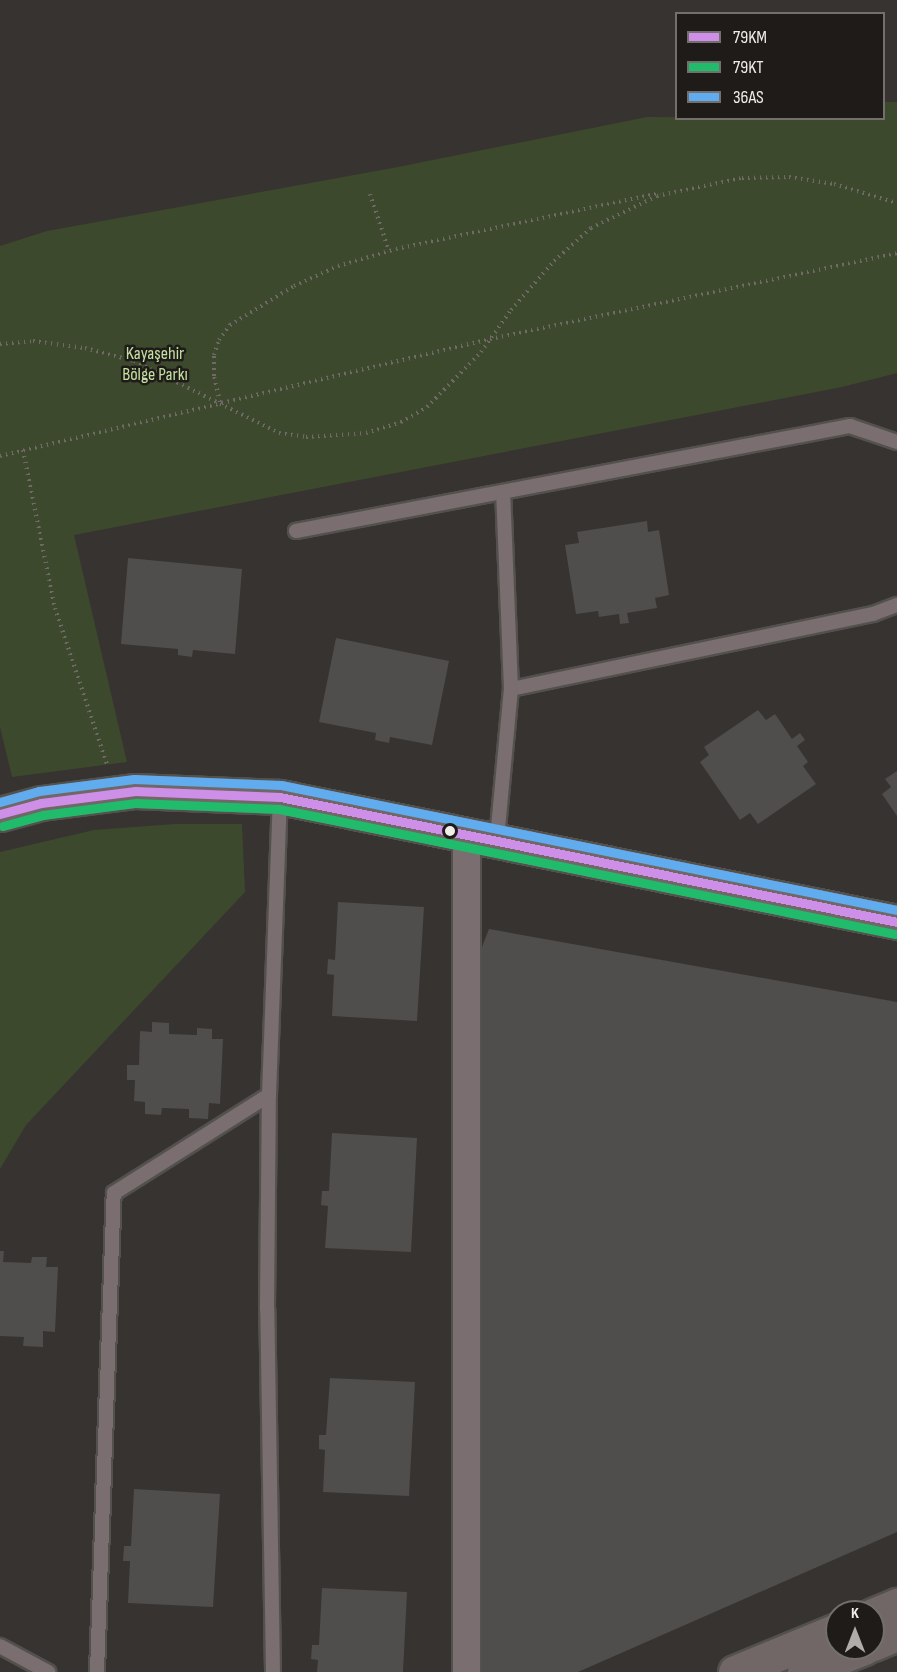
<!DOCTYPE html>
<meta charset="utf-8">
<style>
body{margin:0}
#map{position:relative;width:897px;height:1672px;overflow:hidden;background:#363330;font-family:"Sofia Sans Condensed",sans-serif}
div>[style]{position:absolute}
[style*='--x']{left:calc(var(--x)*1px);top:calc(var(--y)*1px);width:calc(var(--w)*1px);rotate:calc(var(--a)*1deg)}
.green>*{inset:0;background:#3d492d}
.building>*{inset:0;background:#504d4d}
.path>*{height:4px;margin-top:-2px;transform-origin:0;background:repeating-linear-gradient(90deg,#706967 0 1.5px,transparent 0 6px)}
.roads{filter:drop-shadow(2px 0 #53514e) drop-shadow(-2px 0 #53514e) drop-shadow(0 2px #53514e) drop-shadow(0 -2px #53514e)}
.lane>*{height:14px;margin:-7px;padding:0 7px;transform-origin:7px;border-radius:7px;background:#7a6e70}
.street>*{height:27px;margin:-13.5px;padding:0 13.5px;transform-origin:13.5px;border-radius:13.5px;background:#7a6e70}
.secondary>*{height:33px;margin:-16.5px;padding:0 16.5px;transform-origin:16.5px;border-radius:16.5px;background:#726767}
.bus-1>*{height:9px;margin:-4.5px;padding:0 4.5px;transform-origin:4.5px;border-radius:4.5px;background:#ce8fe9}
.bus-2>*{height:9px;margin:-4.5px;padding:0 4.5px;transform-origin:4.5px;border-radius:4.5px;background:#20bc6c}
.bus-3>*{height:9px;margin:-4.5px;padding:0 4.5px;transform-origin:4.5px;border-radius:4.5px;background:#60acee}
.dots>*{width:16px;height:16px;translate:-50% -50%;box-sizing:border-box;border:3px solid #1e1b19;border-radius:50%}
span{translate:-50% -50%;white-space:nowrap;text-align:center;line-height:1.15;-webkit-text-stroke:5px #1e1b19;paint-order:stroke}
.park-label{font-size:18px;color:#c3e0a0}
.legend{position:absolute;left:675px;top:12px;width:210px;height:108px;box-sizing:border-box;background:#1e1b19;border:2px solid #726f6c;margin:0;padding:8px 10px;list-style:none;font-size:18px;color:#f1ede9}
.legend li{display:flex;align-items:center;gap:12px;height:30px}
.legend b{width:30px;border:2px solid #726f6c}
.north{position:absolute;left:825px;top:1600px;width:60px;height:60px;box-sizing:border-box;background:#1e1b19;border:2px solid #726f6c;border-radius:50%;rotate:0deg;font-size:16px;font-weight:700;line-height:24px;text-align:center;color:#f1ede9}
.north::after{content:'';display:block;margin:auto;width:21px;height:27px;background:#b0aca8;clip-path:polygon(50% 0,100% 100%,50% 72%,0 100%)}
</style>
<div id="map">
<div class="green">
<i style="clip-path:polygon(884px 102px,897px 102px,897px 373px,842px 387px,74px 535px,127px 762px,12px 777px,0 727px,0 246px,47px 231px,398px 167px,647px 117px,884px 118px)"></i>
<i style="clip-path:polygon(175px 824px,242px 824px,245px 892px,26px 1125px,0 1169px,0 852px,94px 830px)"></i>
</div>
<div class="building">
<i style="clip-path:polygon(647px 521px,648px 532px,659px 530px,669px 595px,655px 598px,657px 608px,627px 613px,629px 623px,620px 624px,619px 614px,599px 617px,598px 611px,576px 614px,565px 545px,579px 543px,577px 532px)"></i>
<i style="clip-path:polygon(128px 558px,242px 569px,235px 654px,193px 650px,192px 657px,178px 655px,178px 649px,121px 644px)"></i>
<i style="clip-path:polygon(336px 638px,449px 661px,432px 745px,390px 737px,389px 743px,375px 740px,376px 733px,319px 722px)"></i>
<i style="clip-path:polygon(758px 710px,766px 720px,775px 714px,792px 739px,800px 733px,805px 740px,797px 746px,808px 762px,803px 766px,816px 784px,758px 824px,750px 813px,740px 820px,700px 762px,709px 755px,704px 747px)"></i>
<i style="clip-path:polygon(897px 771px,897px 816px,882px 794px,891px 787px,885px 779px)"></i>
<i style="clip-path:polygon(338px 902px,424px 907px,417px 1021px,332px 1016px,334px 975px,327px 974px,328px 959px,335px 960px)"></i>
<i style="clip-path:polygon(489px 929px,897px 1002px,897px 1532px,578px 1672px,475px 1672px,480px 952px)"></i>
<i style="clip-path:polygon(152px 1022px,169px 1023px,169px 1034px,197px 1035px,197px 1028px,212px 1029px,212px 1039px,223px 1039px,220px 1104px,209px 1103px,208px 1119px,189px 1118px,189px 1109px,162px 1108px,161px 1115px,145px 1114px,145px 1102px,134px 1101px,135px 1080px,127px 1080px,127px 1065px,139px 1065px,140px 1031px,152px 1032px)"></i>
<i style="clip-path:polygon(332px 1133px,417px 1138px,411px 1252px,325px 1248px,328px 1206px,321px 1205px,322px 1191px,329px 1191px)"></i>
<i style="clip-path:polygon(0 1251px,4px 1251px,3px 1262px,31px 1263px,32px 1257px,47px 1257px,46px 1267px,58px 1267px,55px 1332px,43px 1331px,43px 1347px,23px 1346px,24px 1337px,0 1336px)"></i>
<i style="clip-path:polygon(330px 1378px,415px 1382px,409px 1496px,323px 1492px,325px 1450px,319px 1449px,319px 1435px,326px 1435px)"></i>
<i style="clip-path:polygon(134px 1489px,220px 1494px,213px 1607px,128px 1603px,130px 1561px,123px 1561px,124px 1546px,131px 1546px)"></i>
<i style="clip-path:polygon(322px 1588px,407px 1592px,403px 1672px,317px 1672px,318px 1660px,311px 1659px,312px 1645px,319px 1645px)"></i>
</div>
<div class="path">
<i style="--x:370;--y:194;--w:60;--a:71.6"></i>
<i style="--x:0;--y:344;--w:33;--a:-5"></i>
<i style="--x:33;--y:341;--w:52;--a:7.7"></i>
<i style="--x:85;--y:348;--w:51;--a:14.9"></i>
<i style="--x:134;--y:361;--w:162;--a:26.4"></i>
<i style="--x:279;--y:433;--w:27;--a:8"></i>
<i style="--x:306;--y:437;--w:60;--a:-3.8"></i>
<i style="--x:366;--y:433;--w:37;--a:-17"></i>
<i style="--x:401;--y:422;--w:30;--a:-30"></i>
<i style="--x:427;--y:407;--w:77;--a:-45.5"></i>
<i style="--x:481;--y:352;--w:52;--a:-54.5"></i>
<i style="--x:511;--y:310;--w:65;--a:-48.7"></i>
<i style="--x:554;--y:261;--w:50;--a:-41.7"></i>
<i style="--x:591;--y:228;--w:73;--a:-25.9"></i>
<i style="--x:657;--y:196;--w:87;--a:-12"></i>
<i style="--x:742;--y:178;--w:47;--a:-1.2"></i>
<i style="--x:789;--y:177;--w:46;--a:8.8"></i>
<i style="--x:834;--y:184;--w:66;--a:16.8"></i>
<i style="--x:220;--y:402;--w:27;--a:-103"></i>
<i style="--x:214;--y:376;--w:21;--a:-90"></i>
<i style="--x:214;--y:355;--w:16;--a:-72"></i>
<i style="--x:219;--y:340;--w:19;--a:-54"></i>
<i style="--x:230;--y:325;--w:75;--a:-31.4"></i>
<i style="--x:294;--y:286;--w:48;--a:-24.4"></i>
<i style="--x:338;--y:266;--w:60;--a:-16.3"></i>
<i style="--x:396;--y:249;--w:270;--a:-12"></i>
<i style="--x:23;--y:450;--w:161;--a:78.6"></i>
<i style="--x:55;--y:608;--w:164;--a:71.6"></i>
<i style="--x:0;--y:456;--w:504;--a:-13.43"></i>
<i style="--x:490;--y:339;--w:416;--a:-11.9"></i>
</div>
<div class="roads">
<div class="lane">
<i style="--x:296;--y:531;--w:564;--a:-10.73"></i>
<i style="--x:850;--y:426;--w:50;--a:18.8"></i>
<i style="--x:511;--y:689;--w:370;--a:-11.7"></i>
<i style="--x:873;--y:614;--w:26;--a:-21"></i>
<i style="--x:497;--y:839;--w:151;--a:-84.7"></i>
<i style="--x:511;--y:689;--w:195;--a:-92.3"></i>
<i style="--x:0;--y:1646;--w:55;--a:28.4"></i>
<i style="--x:97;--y:1672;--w:479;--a:-88"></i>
<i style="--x:114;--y:1193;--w:183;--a:-32.3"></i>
<i style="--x:273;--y:1672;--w:363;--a:-90.9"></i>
<i style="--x:267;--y:1309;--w:214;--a:-89.5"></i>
<i style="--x:269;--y:1095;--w:298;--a:-87.9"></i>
</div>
<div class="street">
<i style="--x:466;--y:1672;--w:840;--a:-90"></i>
</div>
<div class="secondary">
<i style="--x:0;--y:814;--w:42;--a:-15"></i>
<i style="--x:41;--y:803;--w:95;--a:-7.3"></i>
<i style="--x:135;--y:791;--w:145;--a:2.4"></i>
<i style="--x:280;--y:797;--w:630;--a:11.45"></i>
<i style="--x:873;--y:1615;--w:26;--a:-23"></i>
<i style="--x:873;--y:1644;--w:26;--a:-23"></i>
<i style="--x:735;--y:1672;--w:110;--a:-22.4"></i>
<i style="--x:804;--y:1672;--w:65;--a:-21.8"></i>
</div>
</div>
<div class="bus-1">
<i style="--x:0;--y:814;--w:42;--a:-15"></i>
<i style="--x:41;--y:803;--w:95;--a:-7.3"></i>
<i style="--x:135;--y:791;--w:145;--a:2.4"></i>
<i style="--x:280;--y:797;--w:630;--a:11.45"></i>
</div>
<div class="bus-2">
<i style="--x:3;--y:826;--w:41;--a:-15.4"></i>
<i style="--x:43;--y:815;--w:94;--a:-7.4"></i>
<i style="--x:136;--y:803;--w:143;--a:2.4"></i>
<i style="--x:279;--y:809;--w:629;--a:11.47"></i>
</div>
<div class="bus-3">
<i style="--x:0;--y:802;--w:41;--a:-15.8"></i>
<i style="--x:39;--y:791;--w:96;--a:-7.2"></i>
<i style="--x:134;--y:779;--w:147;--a:2.3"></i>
<i style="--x:281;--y:785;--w:629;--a:11.47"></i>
</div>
<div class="dots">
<i style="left:450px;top:831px;background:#f1ede9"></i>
</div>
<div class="park-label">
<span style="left:155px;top:365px">Kayaşehir<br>Bölge Parkı</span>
</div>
<ul class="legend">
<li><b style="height:8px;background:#ce8fe9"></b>79KM</li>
<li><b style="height:8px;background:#20bc6c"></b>79KT</li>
<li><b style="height:8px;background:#60acee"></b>36AS</li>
</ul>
<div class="north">K</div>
</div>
